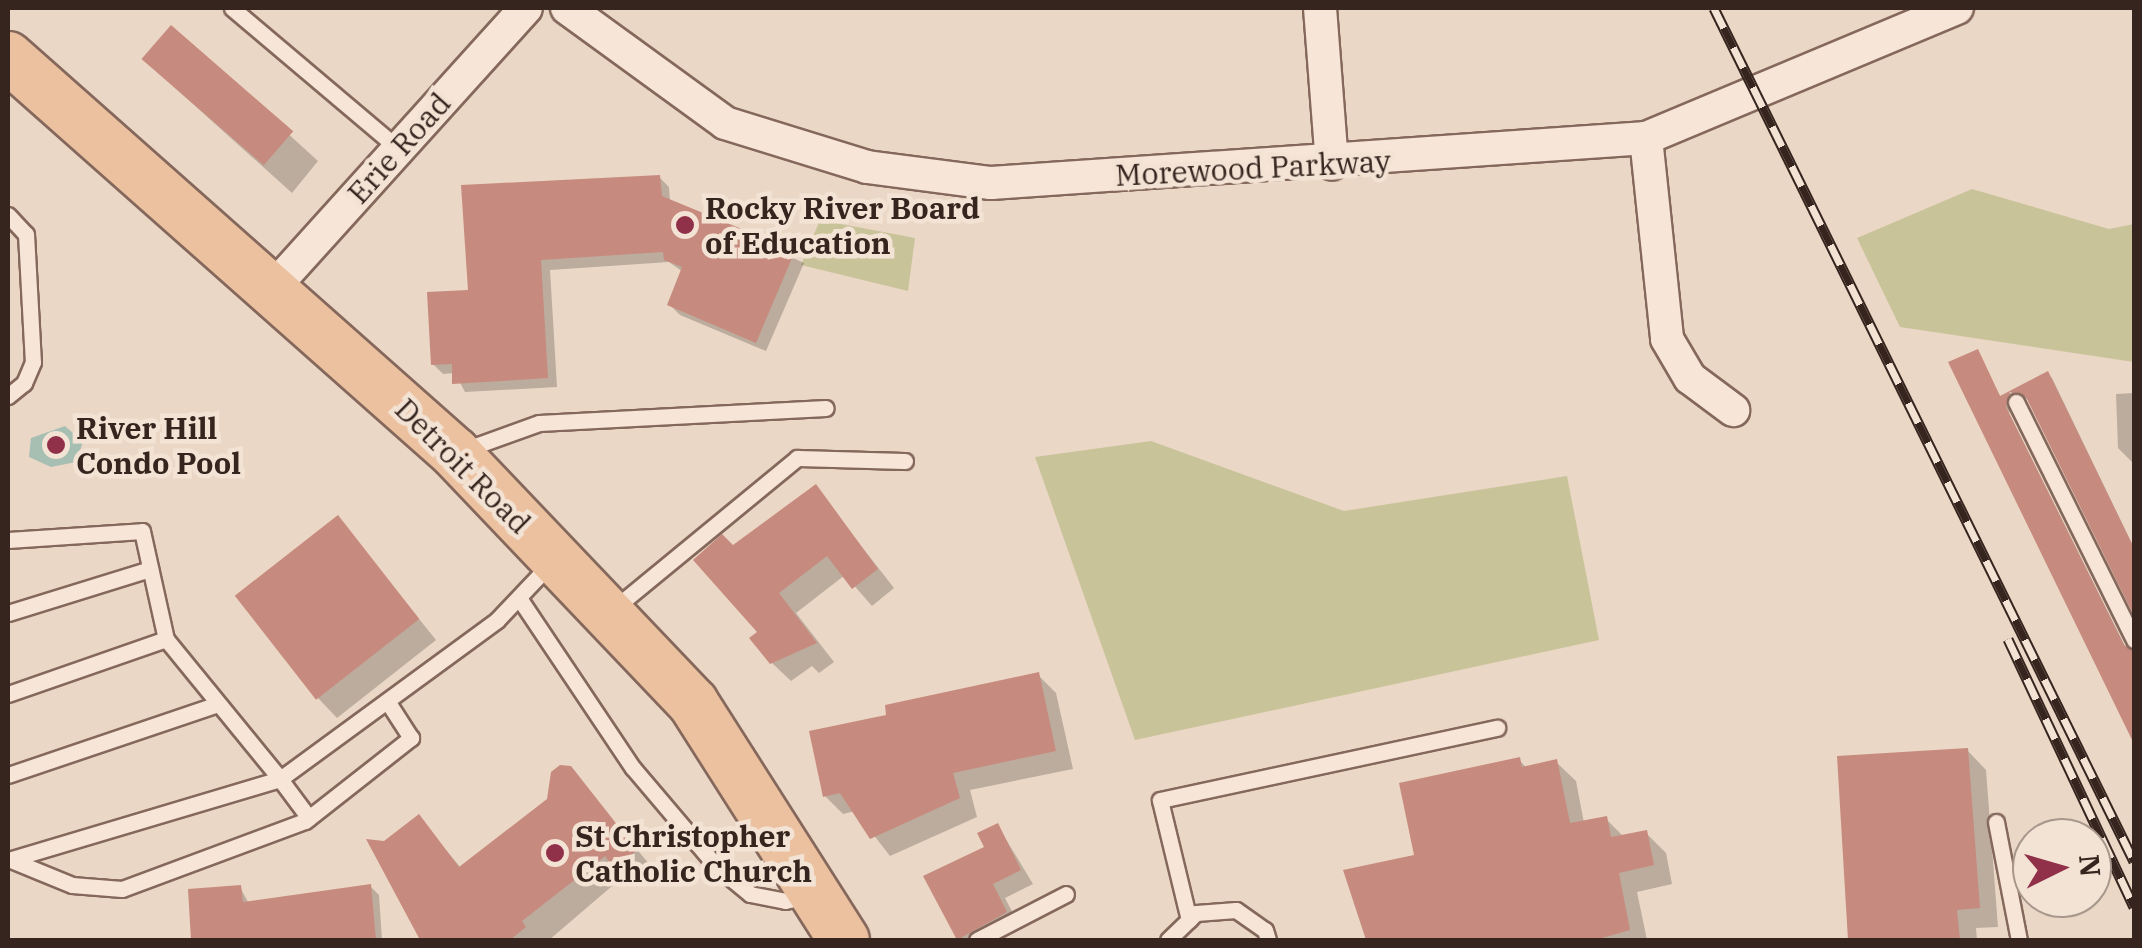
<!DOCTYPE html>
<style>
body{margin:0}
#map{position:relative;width:2142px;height:948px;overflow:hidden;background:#ebd7c5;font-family:"IBM Plex Serif",serif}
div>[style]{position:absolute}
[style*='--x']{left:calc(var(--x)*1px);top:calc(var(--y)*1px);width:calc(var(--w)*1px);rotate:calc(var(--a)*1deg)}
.green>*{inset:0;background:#c9c39a}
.water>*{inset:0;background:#a7bfb2}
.shadow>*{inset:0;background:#0003}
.building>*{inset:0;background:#c78a7e;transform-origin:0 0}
.roads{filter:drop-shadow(2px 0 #85685c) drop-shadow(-2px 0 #85685c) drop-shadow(0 2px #85685c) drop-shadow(0 -2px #85685c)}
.service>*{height:15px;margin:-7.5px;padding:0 7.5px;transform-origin:7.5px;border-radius:7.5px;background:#f7e6d8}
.minor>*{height:32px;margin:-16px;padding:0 16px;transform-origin:16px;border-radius:16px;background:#f7e6d8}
.primary>*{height:50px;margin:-25px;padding:0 25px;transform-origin:25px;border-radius:25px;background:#ecc1a0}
.rail>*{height:11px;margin-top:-5.5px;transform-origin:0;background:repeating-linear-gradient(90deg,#f3e3d4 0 22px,#36251f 0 44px);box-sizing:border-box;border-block:2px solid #36251f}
.dots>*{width:28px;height:28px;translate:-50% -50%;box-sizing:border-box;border:5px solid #f3e3d4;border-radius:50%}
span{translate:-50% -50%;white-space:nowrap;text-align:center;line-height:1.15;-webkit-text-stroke:9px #f3e3d4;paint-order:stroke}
.street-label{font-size:30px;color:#36251f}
.poi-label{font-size:30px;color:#36251f;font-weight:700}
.left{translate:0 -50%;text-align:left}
.frame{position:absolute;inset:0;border:10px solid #36251f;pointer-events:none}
.north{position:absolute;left:2012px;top:818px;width:100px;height:100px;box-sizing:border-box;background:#f3e3d4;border:2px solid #a7978c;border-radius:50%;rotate:85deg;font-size:28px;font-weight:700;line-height:40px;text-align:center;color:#36251f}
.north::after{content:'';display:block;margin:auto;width:35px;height:45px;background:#913049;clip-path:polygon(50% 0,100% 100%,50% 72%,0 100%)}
</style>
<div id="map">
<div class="green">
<i style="clip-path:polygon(1972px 189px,2109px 229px,2134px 224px,2134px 362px,1900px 327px,1857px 238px)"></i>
<i style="clip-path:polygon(820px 220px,915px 238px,908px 291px,801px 265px)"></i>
<i style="clip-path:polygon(1151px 441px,1344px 511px,1567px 476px,1599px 640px,1135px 740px,1035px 457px)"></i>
</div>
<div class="water">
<i style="clip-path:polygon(65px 426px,83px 442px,76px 462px,51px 467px,29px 457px,31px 438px)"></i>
</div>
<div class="shadow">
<i style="clip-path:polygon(172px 28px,318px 161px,292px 193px,173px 86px)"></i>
<i style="clip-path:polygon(659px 177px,669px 187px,670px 202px,804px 263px,766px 351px,680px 315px,670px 305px,683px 272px,669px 262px,550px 270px,557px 387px,465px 392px,455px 373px,443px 374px,433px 364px,470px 292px)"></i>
<i style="clip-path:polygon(1977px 352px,2001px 398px,2047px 374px,2052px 378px,2134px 548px,2134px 610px,2030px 400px,2014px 395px,2009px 413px,2126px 648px,2134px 652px,2134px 733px)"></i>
<i style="clip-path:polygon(2134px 393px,2134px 464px,2118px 448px,2116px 394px)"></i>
<i style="clip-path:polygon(816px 488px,894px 588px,872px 606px,845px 575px,796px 613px,834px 662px,819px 673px,812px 666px,791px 681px,772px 663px,733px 548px)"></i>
<i style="clip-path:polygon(338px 518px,436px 640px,337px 718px,318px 698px)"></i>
<i style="clip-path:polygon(1038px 675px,1056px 693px,1073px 769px,970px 790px,977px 817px,890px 856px,855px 811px,843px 814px,825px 796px,889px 717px)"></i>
<i style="clip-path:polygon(1967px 750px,1986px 770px,1998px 927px,1976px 928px,1977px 940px,1851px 940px,1840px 758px)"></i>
<i style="clip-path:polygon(1519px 760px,1527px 768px,1556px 762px,1576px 781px,1584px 823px,1606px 819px,1624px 837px,1646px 833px,1666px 853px,1672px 884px,1637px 892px,1647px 940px,1368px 940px,1346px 871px,1417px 857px)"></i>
<i style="clip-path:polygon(570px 769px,655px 871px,637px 887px,625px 875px,549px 940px,423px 940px,370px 842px,385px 844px,419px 818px,461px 868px,549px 800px)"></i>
<i style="clip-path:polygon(998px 826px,1033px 884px,1005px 898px,1019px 925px,990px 940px,960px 940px,926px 877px,988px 848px)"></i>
<i style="clip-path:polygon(370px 886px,379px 895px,382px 940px,194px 940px,190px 891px,240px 887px,249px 904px)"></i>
</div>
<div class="building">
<i style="left:171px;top:25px;width:162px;height:45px;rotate:41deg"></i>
<i style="clip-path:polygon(660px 175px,662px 196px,795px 251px,756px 343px,667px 305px,682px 267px,664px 260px,663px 252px,541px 260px,548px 378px,452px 384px,452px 364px,431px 365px,427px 292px,468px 290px,461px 185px)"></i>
<i style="clip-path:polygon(1978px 349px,2000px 396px,2048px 371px,2134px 548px,2134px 616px,2026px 397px,2010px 392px,2006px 407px,2124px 645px,2134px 651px,2134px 744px,1948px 362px)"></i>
<i style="clip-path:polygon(816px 484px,878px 569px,852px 589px,827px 556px,779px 593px,817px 643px,770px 664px,749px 638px,757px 632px,693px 560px,722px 534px,733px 545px)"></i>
<i style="left:338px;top:515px;width:132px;height:131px;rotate:52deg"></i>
<i style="clip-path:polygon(1039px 672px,1056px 751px,953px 773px,960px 798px,870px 839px,840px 793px,823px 797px,809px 731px,886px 715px,885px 705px)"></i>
<i style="clip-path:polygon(1968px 748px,1980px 908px,1957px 910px,1960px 940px,1848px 940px,1837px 756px)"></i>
<i style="clip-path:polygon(1520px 757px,1522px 767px,1557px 759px,1570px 823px,1607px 816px,1611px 837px,1647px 830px,1654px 865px,1619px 873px,1630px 930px,1595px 940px,1366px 940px,1343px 870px,1414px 855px,1399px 783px)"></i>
<i style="clip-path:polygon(560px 765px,571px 766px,637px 850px,615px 870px,605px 856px,522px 921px,526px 927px,510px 940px,420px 940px,366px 839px,384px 841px,419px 814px,459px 867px,547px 799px,551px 772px)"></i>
<i style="clip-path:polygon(998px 823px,1021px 870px,993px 884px,1007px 912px,957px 940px,923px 876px,984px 847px,977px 833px)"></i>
<i style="clip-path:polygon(371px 884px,376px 940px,191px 940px,188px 889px,241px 885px,243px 902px)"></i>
</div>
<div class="roads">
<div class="service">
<i style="--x:232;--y:8;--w:219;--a:40.2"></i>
<i style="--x:8;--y:215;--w:26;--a:47"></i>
<i style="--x:26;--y:234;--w:128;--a:86.9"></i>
<i style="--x:33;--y:362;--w:23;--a:113"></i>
<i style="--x:24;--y:383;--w:21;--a:141"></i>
<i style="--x:2016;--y:402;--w:266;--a:63.6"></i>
<i style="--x:464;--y:450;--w:80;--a:-19.8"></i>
<i style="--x:539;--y:423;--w:287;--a:-3"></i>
<i style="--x:8;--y:540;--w:134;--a:-3.8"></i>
<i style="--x:142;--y:531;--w:111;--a:77.5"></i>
<i style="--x:166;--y:639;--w:181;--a:50.8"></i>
<i style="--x:280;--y:779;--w:284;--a:163.4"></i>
<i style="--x:519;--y:598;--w:205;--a:56.2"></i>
<i style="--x:633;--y:768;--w:128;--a:49.7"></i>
<i style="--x:716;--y:866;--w:44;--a:39.5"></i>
<i style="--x:750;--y:894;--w:36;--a:11"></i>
<i style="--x:785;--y:901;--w:23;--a:-13"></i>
<i style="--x:611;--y:611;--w:241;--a:-39.4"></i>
<i style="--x:797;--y:458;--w:108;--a:1.6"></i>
<i style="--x:8;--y:613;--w:149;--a:-17.2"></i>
<i style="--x:8;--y:694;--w:167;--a:-19.2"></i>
<i style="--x:8;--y:775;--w:222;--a:-18.7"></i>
<i style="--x:309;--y:818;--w:49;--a:-126.6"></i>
<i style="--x:280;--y:779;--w:269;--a:-36.2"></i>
<i style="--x:497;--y:620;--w:76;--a:-46.6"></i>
<i style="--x:1996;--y:822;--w:120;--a:79"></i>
<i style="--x:11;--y:860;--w:66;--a:22.3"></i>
<i style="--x:72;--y:885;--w:50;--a:4.6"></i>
<i style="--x:122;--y:889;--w:195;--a:-20.4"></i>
<i style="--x:305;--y:821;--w:135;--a:-38.1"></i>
<i style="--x:411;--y:738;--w:40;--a:-122.9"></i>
<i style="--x:1189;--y:920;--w:123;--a:-103.6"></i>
<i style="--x:1160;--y:800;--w:345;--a:-12.1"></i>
<i style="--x:977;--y:940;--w:100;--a:-27.3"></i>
<i style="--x:1168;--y:940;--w:39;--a:-44"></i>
<i style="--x:1196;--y:913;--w:40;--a:-4.3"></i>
<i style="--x:1236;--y:910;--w:35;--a:35"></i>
<i style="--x:1265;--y:930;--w:10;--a:73"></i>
</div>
<div class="minor">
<i style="--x:567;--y:8;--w:195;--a:36"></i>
<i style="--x:725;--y:123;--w:149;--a:17.2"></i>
<i style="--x:867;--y:167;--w:125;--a:7.4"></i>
<i style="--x:991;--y:183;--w:657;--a:-3.93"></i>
<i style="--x:1646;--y:138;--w:337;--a:-22.7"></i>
<i style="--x:1320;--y:8;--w:156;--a:85.6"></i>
<i style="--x:1646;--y:138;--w:202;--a:84"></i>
<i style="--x:1667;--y:339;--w:45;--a:59.5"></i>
<i style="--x:1690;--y:378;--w:54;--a:36.7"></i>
<i style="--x:273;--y:288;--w:377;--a:-47.9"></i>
</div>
<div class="primary">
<i style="--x:8;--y:57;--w:597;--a:41.54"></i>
<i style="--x:455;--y:453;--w:345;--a:46.4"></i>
<i style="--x:693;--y:703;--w:281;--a:57.5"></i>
</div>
</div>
<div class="rail">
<i style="--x:1714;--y:8;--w:951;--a:63.79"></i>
<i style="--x:2008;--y:639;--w:296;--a:64.8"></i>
</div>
<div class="dots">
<i style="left:685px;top:225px;background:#913049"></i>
<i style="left:56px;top:445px;background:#913049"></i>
<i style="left:555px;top:853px;background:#913049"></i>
</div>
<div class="street-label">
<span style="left:399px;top:148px;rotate:-48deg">Erie Road</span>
<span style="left:1253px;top:168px;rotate:-3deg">Morewood Parkway</span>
<span style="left:463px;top:466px;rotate:45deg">Detroit Road</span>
</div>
<div class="poi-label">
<span class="left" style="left:705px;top:225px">Rocky River Board<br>of Education</span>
<span class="left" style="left:76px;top:445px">River Hill<br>Condo Pool</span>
<span class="left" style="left:575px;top:853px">St Christopher<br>Catholic Church</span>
</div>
<div class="frame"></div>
<div class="north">N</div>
</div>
